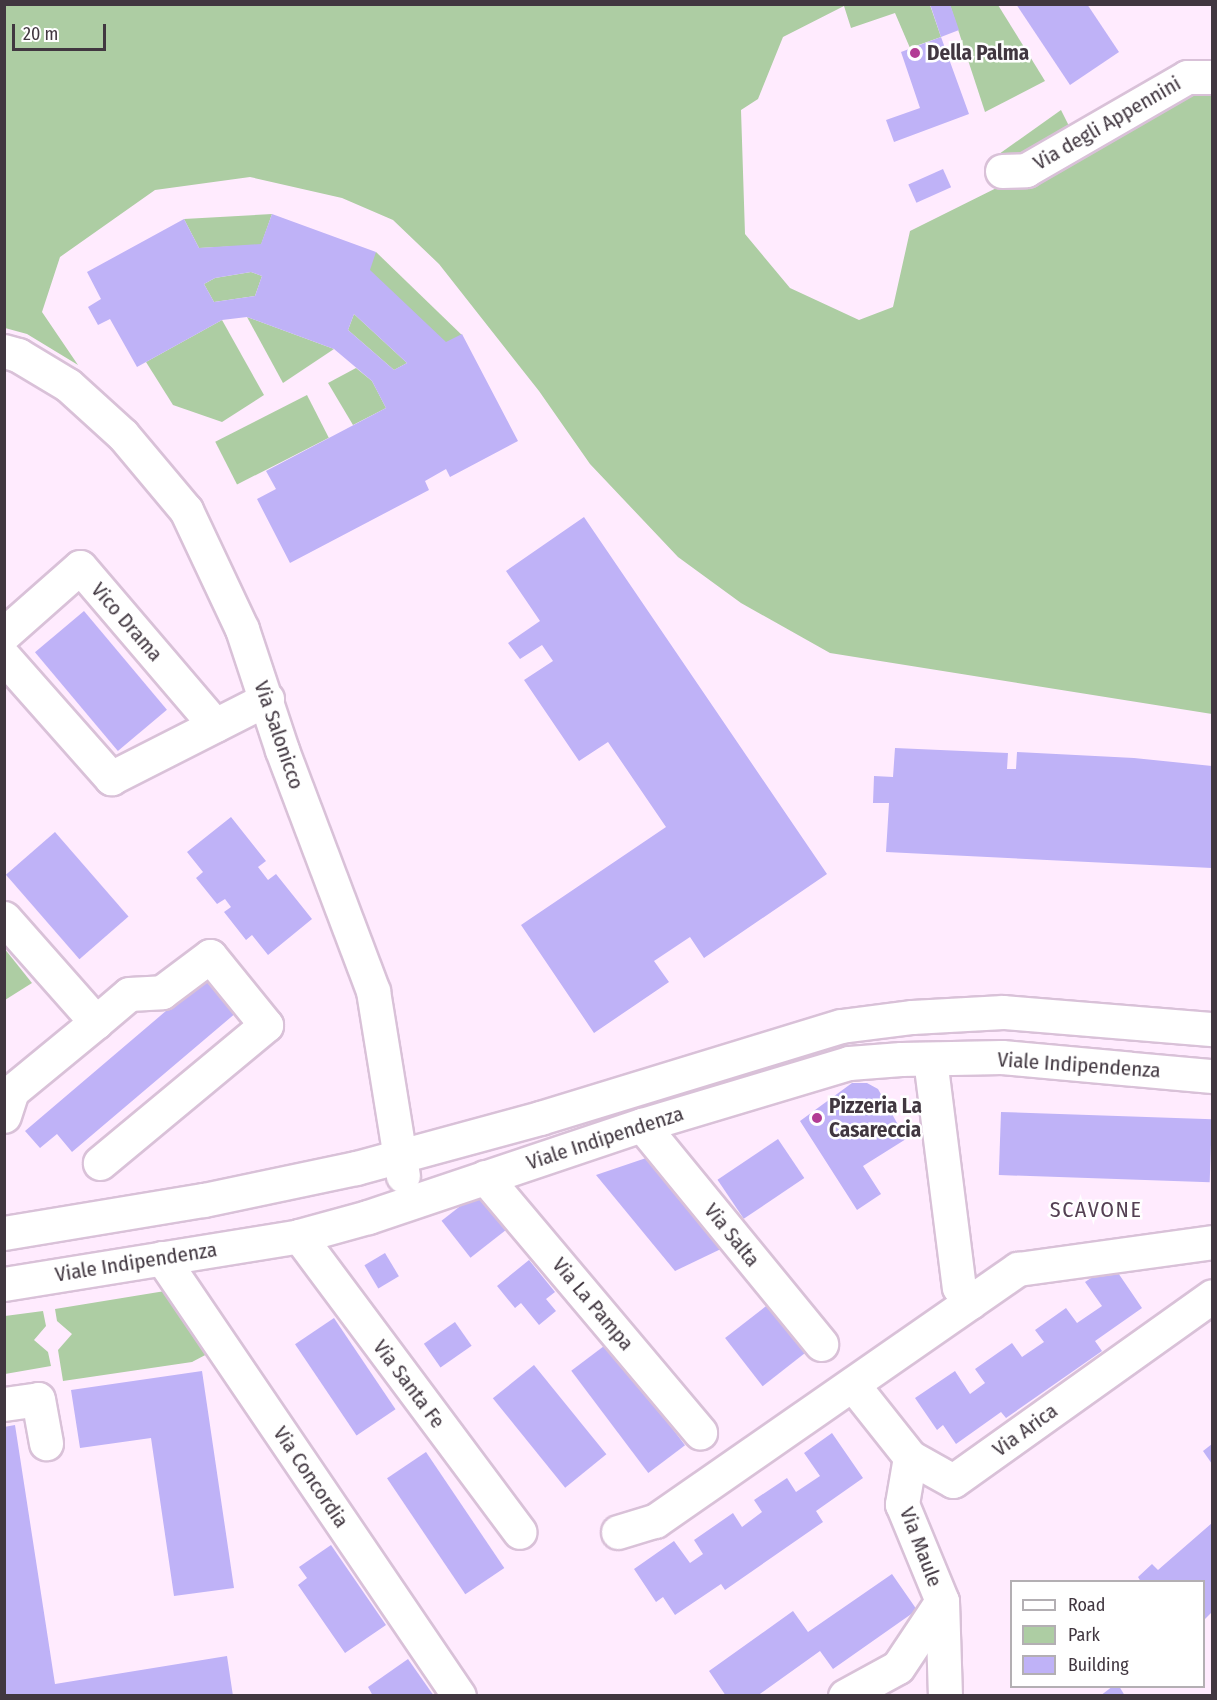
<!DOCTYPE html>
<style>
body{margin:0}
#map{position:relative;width:1217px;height:1700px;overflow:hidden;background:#ffebfe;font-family:"Fira Sans Condensed",sans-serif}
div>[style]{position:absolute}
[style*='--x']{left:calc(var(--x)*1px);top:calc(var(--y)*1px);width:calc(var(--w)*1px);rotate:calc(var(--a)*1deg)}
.green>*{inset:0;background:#adcda3;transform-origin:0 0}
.building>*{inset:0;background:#bfb2f7;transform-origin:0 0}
.roads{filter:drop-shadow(2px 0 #d9c1d8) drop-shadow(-2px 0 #d9c1d8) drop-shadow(0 2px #d9c1d8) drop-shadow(0 -2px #d9c1d8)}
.minor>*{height:33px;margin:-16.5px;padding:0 16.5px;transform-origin:16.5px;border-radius:16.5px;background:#fff}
.dots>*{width:16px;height:16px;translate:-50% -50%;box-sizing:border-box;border:3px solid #fff;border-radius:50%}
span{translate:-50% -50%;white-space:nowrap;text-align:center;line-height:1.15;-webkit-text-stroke:5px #fff;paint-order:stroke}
.poi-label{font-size:21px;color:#413740;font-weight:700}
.left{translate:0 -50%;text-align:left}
.street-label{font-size:21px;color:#413740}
.neighbourhood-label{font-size:22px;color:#544053;letter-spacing:1.5px}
.frame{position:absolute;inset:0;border:6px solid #413740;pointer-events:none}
.legend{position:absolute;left:1010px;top:1580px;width:195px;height:108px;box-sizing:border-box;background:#fff;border:2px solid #b3afb3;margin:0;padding:8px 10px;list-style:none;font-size:18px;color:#413740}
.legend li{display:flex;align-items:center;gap:12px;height:30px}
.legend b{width:30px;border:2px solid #b3afb3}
.scale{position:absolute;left:12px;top:24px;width:94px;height:27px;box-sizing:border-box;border:3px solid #413740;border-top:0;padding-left:8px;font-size:18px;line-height:21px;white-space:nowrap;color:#413740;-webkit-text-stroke:4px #fff;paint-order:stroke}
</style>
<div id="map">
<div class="green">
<i style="clip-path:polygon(4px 5px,930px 5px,941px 37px,910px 48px,895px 13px,851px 28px,844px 6px,783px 37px,758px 99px,741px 110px,745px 234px,790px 288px,859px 320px,893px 307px,910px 231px,1187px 93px,1212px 92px,1212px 714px,830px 653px,741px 603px,678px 557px,590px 464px,539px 391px,439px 264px,393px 220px,342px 198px,250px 177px,155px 190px,60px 257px,42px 312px,78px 365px,27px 334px,5px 328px)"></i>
<i style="clip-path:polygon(950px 5px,998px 5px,1045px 81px,985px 112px)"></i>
<i style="clip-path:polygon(1061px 110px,1069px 126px,1023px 156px,999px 154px)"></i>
<i style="clip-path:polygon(272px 214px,261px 245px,199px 248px,184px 219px)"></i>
<i style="left:376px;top:252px;width:119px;height:19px;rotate:44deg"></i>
<i style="clip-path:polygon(251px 272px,262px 276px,255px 296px,214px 302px,204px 284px,215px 278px)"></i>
<i style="clip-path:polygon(354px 314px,407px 363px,394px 370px,348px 330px)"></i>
<i style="clip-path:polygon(247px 317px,334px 349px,283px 383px)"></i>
<i style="clip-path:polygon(222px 320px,264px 395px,222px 422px,173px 405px,146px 362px)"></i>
<i style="clip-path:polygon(356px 368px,372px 381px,386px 408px,353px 425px,328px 383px)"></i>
<i style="left:307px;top:395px;width:48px;height:103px;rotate:63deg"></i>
<i style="clip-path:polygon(4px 948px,32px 983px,5px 1000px,4px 1000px)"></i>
<i style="clip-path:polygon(165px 1291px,211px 1352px,192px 1362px,63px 1381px,58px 1350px,72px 1334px,57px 1321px,55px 1309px)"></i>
<i style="clip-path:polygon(43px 1311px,46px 1326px,34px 1340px,48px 1352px,51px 1366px,5px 1374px,5px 1316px)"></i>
</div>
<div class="building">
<i style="clip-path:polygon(930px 4px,950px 4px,959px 30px,941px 37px)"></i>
<i style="clip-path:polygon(1016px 4px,1087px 4px,1119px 52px,1070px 85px)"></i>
<i style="clip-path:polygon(941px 37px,969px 114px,894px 142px,886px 120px,920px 108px,901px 52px)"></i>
<i style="left:943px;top:169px;width:20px;height:38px;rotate:66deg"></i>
<i style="clip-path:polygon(evenodd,272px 214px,376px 252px,370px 270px,446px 342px,462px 334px,518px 441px,450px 477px,446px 469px,425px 481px,429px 490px,290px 563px,257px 499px,276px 489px,266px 471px,386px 408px,372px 381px,334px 349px,247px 317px,222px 320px,137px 367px,110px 319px,98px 325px,88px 307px,101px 299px,87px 272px,184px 219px,199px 248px,261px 244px,272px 214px,251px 272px,262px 276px,255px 296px,214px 302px,204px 284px,215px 278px,251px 272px,272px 214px,354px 314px,407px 363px,394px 370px,348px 330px,354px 314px)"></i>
<i style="clip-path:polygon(584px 517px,827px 874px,704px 958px,690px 937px,654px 961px,669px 982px,594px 1033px,521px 925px,666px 827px,608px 742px,579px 761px,524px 680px,553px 661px,542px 645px,520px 659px,508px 643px,540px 621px,506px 571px)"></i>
<i style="left:84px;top:611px;width:129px;height:64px;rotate:50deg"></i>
<i style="clip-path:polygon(895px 748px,1008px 753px,1007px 769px,1016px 769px,1017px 752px,1134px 758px,1212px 766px,1212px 868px,886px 852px,889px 803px,873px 803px,874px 776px,893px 777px)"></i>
<i style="clip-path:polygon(231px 817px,266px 861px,258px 867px,268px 880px,276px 874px,312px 919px,268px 955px,252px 935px,246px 940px,224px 912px,231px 907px,225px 899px,217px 904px,196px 878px,203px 872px,187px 852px)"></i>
<i style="left:55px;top:832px;width:112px;height:65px;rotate:49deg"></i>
<i style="clip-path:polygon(207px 976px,237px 1012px,72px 1152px,57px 1134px,40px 1148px,25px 1131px)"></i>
<i style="clip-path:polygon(852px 1083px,867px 1083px,878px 1089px,906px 1139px,863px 1166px,881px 1194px,857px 1210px,800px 1121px)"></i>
<i style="left:1001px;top:1112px;width:211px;height:63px;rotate:2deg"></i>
<i style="left:778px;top:1139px;width:47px;height:73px;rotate:56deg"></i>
<i style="clip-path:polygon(652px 1156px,723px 1248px,675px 1271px,596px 1175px)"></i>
<i style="left:477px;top:1193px;width:47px;height:45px;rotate:52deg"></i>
<i style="left:385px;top:1253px;width:27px;height:24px;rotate:59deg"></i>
<i style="clip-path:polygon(529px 1260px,555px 1292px,546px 1299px,556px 1311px,539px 1325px,521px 1303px,515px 1308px,497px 1286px)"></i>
<i style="clip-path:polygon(1112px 1264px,1142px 1308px,1095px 1341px,1102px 1351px,1006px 1418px,1001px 1412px,956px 1444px,943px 1425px,937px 1430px,915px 1398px,955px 1371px,970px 1394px,985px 1383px,975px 1369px,1012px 1343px,1022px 1357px,1044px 1342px,1035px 1330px,1066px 1308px,1077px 1323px,1102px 1306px,1085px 1282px)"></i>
<i style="left:770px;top:1303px;width:61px;height:57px;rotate:52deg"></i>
<i style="left:334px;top:1318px;width:110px;height:47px;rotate:56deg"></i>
<i style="left:455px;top:1322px;width:29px;height:38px;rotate:55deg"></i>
<i style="left:608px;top:1343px;width:128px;height:46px;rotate:53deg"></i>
<i style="left:534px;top:1365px;width:115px;height:53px;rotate:51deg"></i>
<i style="clip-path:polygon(202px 1371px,234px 1588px,174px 1596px,151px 1438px,80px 1448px,71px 1390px)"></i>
<i style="clip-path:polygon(15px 1425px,55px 1684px,227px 1656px,233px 1696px,4px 1696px,4px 1427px)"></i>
<i style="clip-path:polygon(832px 1433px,863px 1478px,816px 1511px,823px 1522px,725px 1590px,721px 1584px,675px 1615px,663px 1597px,656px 1602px,634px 1569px,674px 1541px,690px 1563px,703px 1554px,694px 1540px,733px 1513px,742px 1527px,762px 1512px,754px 1500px,787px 1478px,796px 1492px,820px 1476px,804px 1453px)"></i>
<i style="clip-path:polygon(1212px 1444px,1212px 1464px,1203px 1451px)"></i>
<i style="left:426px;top:1452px;width:140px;height:47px;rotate:56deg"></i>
<i style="clip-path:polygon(1212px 1523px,1212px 1612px,1204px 1620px,1204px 1582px,1141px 1582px,1138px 1577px,1152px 1564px,1158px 1570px)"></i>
<i style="clip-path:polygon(331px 1545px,386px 1625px,345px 1653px,298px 1585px,307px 1578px,299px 1567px)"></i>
<i style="clip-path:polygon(892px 1574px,917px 1610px,833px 1669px,820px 1651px,757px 1696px,726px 1696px,709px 1671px,793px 1611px,808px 1632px)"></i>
<i style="clip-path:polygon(408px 1659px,434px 1696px,373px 1696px,368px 1687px)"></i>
<i style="clip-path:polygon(1113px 1686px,1119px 1686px,1125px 1696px,1100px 1696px)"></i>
</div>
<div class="roads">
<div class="minor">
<i style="--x:1002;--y:171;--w:24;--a:-2"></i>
<i style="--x:1026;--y:170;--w:186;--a:-30"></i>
<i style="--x:1187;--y:77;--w:25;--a:0"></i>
<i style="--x:4;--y:351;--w:15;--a:16"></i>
<i style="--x:18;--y:355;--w:58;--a:31"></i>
<i style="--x:68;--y:385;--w:74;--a:42.3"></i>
<i style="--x:123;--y:435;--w:98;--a:50"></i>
<i style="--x:186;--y:510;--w:132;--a:64.8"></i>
<i style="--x:242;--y:629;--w:127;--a:71.7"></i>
<i style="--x:282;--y:750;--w:258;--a:69.3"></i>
<i style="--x:373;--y:991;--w:187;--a:80.8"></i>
<i style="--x:4;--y:634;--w:101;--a:-41.4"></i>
<i style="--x:80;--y:567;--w:208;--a:49.5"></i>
<i style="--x:4;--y:657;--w:162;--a:48.5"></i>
<i style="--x:111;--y:778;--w:175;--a:-26.9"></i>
<i style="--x:4;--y:918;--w:139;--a:48.5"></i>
<i style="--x:96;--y:1022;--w:109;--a:140.6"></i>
<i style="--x:12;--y:1091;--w:26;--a:108"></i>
<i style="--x:96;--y:1022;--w:43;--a:-40.3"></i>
<i style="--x:129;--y:994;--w:33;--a:-3"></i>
<i style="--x:162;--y:992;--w:60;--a:-36.9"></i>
<i style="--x:210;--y:956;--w:89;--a:50.9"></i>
<i style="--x:266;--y:1025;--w:216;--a:140.3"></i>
<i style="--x:930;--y:1059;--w:230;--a:82.8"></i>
<i style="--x:959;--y:1287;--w:19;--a:55"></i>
<i style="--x:642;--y:1125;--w:283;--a:50.7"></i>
<i style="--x:485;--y:1177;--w:334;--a:49.9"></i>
<i style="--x:4;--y:1233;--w:203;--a:-9.4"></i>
<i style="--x:204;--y:1200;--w:155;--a:-11.9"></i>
<i style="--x:356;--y:1168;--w:191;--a:-15.2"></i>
<i style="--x:540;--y:1118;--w:315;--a:-17"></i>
<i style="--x:841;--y:1026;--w:72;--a:-7.2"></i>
<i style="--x:912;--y:1017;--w:91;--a:-3.1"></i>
<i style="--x:1003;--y:1012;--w:210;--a:4.7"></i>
<i style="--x:299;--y:1236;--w:369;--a:53.3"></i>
<i style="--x:162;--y:1258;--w:529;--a:55.86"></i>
<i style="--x:4;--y:1284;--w:299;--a:-9.2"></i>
<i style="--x:299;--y:1236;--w:72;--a:-15.4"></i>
<i style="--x:368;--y:1217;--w:289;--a:-18.6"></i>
<i style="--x:642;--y:1125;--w:216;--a:-16.7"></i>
<i style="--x:849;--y:1063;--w:52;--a:-4.4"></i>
<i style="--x:901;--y:1059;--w:101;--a:-1.1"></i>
<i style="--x:1002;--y:1057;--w:211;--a:5.2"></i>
<i style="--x:853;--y:1385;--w:92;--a:51.6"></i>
<i style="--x:910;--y:1457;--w:49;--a:29.2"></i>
<i style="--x:953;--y:1481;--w:318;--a:-35.5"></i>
<i style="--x:4;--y:1404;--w:34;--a:-8"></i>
<i style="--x:38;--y:1399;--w:45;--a:79.7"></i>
<i style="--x:910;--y:1457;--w:48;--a:99.7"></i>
<i style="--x:902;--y:1504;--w:105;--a:67.6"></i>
<i style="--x:942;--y:1601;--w:95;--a:88.2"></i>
<i style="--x:618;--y:1532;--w:39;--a:-17"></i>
<i style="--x:655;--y:1521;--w:442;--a:-34.8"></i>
<i style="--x:1018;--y:1269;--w:196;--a:-7.9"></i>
<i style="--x:845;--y:1696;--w:60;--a:-28.7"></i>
<i style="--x:898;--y:1667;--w:79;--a:-56.3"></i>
</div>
</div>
<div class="dots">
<i style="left:915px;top:53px;background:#b23c94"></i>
<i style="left:817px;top:1118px;background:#b23c94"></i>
</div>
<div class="poi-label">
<span class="left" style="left:927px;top:53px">Della Palma</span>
<span class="left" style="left:829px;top:1118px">Pizzeria La<br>Casareccia</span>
</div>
<div class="street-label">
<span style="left:1107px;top:123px;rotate:-30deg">Via degli Appennini</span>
<span style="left:127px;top:622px;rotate:49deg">Vico Drama</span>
<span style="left:279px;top:735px;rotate:71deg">Via Salonicco</span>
<span style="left:1079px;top:1065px;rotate:4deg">Viale Indipendenza</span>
<span style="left:605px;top:1138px;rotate:-18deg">Viale Indipendenza</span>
<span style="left:732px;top:1235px;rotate:51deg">Via Salta</span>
<span style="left:136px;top:1262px;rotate:-9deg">Viale Indipendenza</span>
<span style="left:593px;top:1304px;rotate:50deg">Via La Pampa</span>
<span style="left:409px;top:1384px;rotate:53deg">Via Santa Fe</span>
<span style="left:1025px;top:1430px;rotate:-36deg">Via Arica</span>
<span style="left:311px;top:1477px;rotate:56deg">Via Concordia</span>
<span style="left:921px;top:1547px;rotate:69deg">Via Maule</span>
</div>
<div class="neighbourhood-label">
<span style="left:1096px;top:1210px">SCAVONE</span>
</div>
<div class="frame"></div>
<ul class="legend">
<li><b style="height:8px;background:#fff"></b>Road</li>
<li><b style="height:16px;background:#adcda3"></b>Park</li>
<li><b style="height:16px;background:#bfb2f7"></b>Building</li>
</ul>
<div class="scale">20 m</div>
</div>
